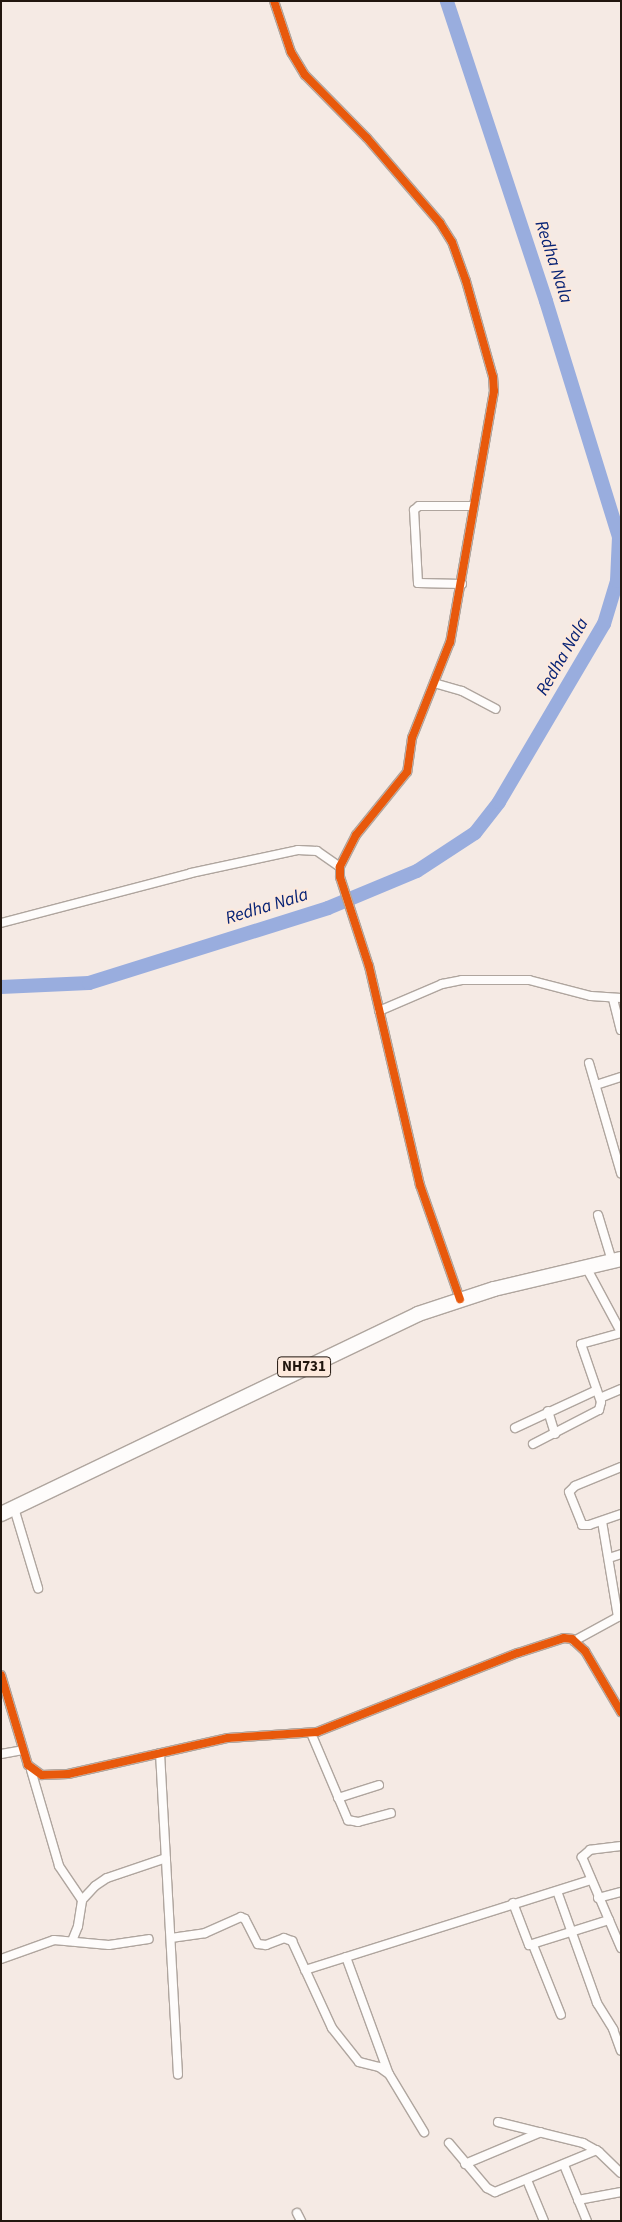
<!DOCTYPE html>
<style>
body{margin:0}
#map{position:relative;width:622px;height:2222px;overflow:hidden;background:#f5eae4;font-family:"Source Sans 3",sans-serif}
div>[style]{position:absolute}
[style*='--x']{left:calc(var(--x)*1px);top:calc(var(--y)*1px);width:calc(var(--w)*1px);rotate:calc(var(--a)*1deg)}
.river>*{height:14px;margin:-7px;padding:0 7px;transform-origin:7px;border-radius:7px;background:#99adde}
.roads{filter:drop-shadow(1px 0 #afa59e) drop-shadow(-1px 0 #afa59e) drop-shadow(0 1px #afa59e) drop-shadow(0 -1px #afa59e)}
.street>*{height:8px;margin:-4px;padding:0 4px;transform-origin:4px;border-radius:4px;background:#fefcfb}
.highway>*{height:14px;margin:-7px;padding:0 7px;transform-origin:7px;border-radius:7px;background:#fefcfb}
.cycleway>*{height:8px;margin:-4px;padding:0 4px;transform-origin:4px;border-radius:4px;background:#e8590c}
span{translate:-50% -50%;white-space:nowrap;text-align:center;line-height:1.15;-webkit-text-stroke:4px #fde9dc;paint-order:stroke}
.shield-label span{padding:1px 4px;background:#fde9dc;border:1px solid;border-radius:4px;-webkit-text-stroke-width:0}
.shield-label{font-size:15px;color:#21160e;font-weight:700}
.water-label{font-size:18px;color:#082375;font-style:italic}
.frame{position:absolute;inset:0;border:2px solid #21160e;pointer-events:none}
</style>
<div id="map">
<div class="river">
<i style="--x:1;--y:987;--w:88;--a:-2.6"></i>
<i style="--x:89;--y:983;--w:250;--a:-17.4"></i>
<i style="--x:328;--y:908;--w:96;--a:-22.6"></i>
<i style="--x:417;--y:871;--w:69;--a:-33.2"></i>
<i style="--x:475;--y:833;--w:39;--a:-52"></i>
<i style="--x:499;--y:802;--w:207;--a:-59.5"></i>
<i style="--x:604;--y:624;--w:45;--a:-73.2"></i>
<i style="--x:617;--y:581;--w:44;--a:-87.4"></i>
<i style="--x:619;--y:537;--w:247;--a:-107.2"></i>
<i style="--x:546;--y:301;--w:316;--a:-108.3"></i>
</div>
<div class="roads">
<div class="street">
<i style="--x:274;--y:1;--w:54;--a:71.6"></i>
<i style="--x:291;--y:52;--w:27;--a:59"></i>
<i style="--x:305;--y:75;--w:88;--a:45.5"></i>
<i style="--x:367;--y:138;--w:112;--a:49.3"></i>
<i style="--x:440;--y:223;--w:22;--a:58"></i>
<i style="--x:452;--y:242;--w:41;--a:70.3"></i>
<i style="--x:466;--y:281;--w:100;--a:74.3"></i>
<i style="--x:493;--y:377;--w:14;--a:86"></i>
<i style="--x:494;--y:391;--w:255;--a:99.9"></i>
<i style="--x:450;--y:642;--w:103;--a:111.6"></i>
<i style="--x:412;--y:738;--w:34;--a:98"></i>
<i style="--x:407;--y:772;--w:81;--a:129"></i>
<i style="--x:356;--y:835;--w:36;--a:117"></i>
<i style="--x:340;--y:867;--w:10;--a:90"></i>
<i style="--x:340;--y:877;--w:94;--a:72"></i>
<i style="--x:369;--y:966;--w:225;--a:76.9"></i>
<i style="--x:420;--y:1185;--w:121;--a:70.7"></i>
<i style="--x:462;--y:584;--w:44;--a:-178.7"></i>
<i style="--x:418;--y:583;--w:73;--a:-93.1"></i>
<i style="--x:414;--y:510;--w:6;--a:-39"></i>
<i style="--x:419;--y:506;--w:54;--a:0"></i>
<i style="--x:434;--y:683;--w:29;--a:16"></i>
<i style="--x:462;--y:691;--w:38;--a:28"></i>
<i style="--x:1;--y:923;--w:196;--a:-14.7"></i>
<i style="--x:191;--y:873;--w:109;--a:-12.1"></i>
<i style="--x:298;--y:850;--w:19;--a:3"></i>
<i style="--x:317;--y:851;--w:28;--a:35"></i>
<i style="--x:613;--y:999;--w:32;--a:76"></i>
<i style="--x:379;--y:1011;--w:69;--a:-23.2"></i>
<i style="--x:442;--y:984;--w:20;--a:-11"></i>
<i style="--x:462;--y:980;--w:67;--a:0"></i>
<i style="--x:529;--y:980;--w:64;--a:14.5"></i>
<i style="--x:591;--y:996;--w:30;--a:4"></i>
<i style="--x:589;--y:1063;--w:115;--a:73.8"></i>
<i style="--x:596;--y:1085;--w:26;--a:-18"></i>
<i style="--x:598;--y:1215;--w:48;--a:73.1"></i>
<i style="--x:586;--y:1267;--w:74;--a:61.7"></i>
<i style="--x:600;--y:1398;--w:23;--a:-23"></i>
<i style="--x:548;--y:1411;--w:24;--a:73"></i>
<i style="--x:515;--y:1428;--w:90;--a:-24.9"></i>
<i style="--x:533;--y:1444;--w:74;--a:-27.3"></i>
<i style="--x:599;--y:1410;--w:8;--a:-76"></i>
<i style="--x:601;--y:1402;--w:61;--a:-109"></i>
<i style="--x:581;--y:1344;--w:41;--a:-15.4"></i>
<i style="--x:621;--y:1467;--w:50;--a:157.6"></i>
<i style="--x:575;--y:1486;--w:8;--a:135"></i>
<i style="--x:569;--y:1492;--w:35;--a:68"></i>
<i style="--x:582;--y:1525;--w:7;--a:0"></i>
<i style="--x:589;--y:1525;--w:34;--a:-19"></i>
<i style="--x:14;--y:1508;--w:84;--a:73.3"></i>
<i style="--x:609;--y:1558;--w:13;--a:-18"></i>
<i style="--x:574;--y:1641;--w:50;--a:-28.6"></i>
<i style="--x:618;--y:1617;--w:97;--a:-99.5"></i>
<i style="--x:1;--y:1675;--w:94;--a:73.3"></i>
<i style="--x:28;--y:1765;--w:17;--a:36"></i>
<i style="--x:42;--y:1775;--w:26;--a:-2"></i>
<i style="--x:68;--y:1774;--w:164;--a:-12.7"></i>
<i style="--x:228;--y:1738;--w:89;--a:-3.9"></i>
<i style="--x:317;--y:1732;--w:216;--a:-21.5"></i>
<i style="--x:518;--y:1653;--w:48;--a:-18.1"></i>
<i style="--x:564;--y:1638;--w:8;--a:7"></i>
<i style="--x:572;--y:1639;--w:18;--a:43"></i>
<i style="--x:585;--y:1651;--w:71;--a:59.5"></i>
<i style="--x:311;--y:1733;--w:95;--a:67"></i>
<i style="--x:348;--y:1820;--w:10;--a:11"></i>
<i style="--x:358;--y:1822;--w:34;--a:-15"></i>
<i style="--x:160;--y:1753;--w:322;--a:86.8"></i>
<i style="--x:1;--y:1754;--w:22;--a:-10"></i>
<i style="--x:31;--y:1770;--w:100;--a:73.7"></i>
<i style="--x:59;--y:1866;--w:41;--a:55.9"></i>
<i style="--x:338;--y:1798;--w:43;--a:-17.6"></i>
<i style="--x:621;--y:1846;--w:31;--a:173"></i>
<i style="--x:590;--y:1850;--w:11;--a:139"></i>
<i style="--x:582;--y:1857;--w:99;--a:66.8"></i>
<i style="--x:557;--y:1891;--w:119;--a:70.3"></i>
<i style="--x:597;--y:2003;--w:31;--a:58"></i>
<i style="--x:613;--y:2029;--w:23;--a:70"></i>
<i style="--x:598;--y:1898;--w:24;--a:-15"></i>
<i style="--x:513;--y:1903;--w:45;--a:69.1"></i>
<i style="--x:529;--y:1945;--w:84;--a:-17.4"></i>
<i style="--x:171;--y:1938;--w:34;--a:-8"></i>
<i style="--x:205;--y:1933;--w:39;--a:-24"></i>
<i style="--x:241;--y:1917;--w:4;--a:27"></i>
<i style="--x:245;--y:1919;--w:28;--a:63"></i>
<i style="--x:258;--y:1944;--w:8;--a:7"></i>
<i style="--x:266;--y:1945;--w:19;--a:-21"></i>
<i style="--x:284;--y:1938;--w:9;--a:21"></i>
<i style="--x:292;--y:1941;--w:96;--a:65.3"></i>
<i style="--x:332;--y:2028;--w:43;--a:51.5"></i>
<i style="--x:359;--y:2062;--w:21;--a:14"></i>
<i style="--x:379;--y:2067;--w:12;--a:35"></i>
<i style="--x:389;--y:2074;--w:68;--a:58.9"></i>
<i style="--x:72;--y:1941;--w:16;--a:-68"></i>
<i style="--x:78;--y:1926;--w:26;--a:-81"></i>
<i style="--x:82;--y:1900;--w:19;--a:-47"></i>
<i style="--x:95;--y:1886;--w:14;--a:-34"></i>
<i style="--x:107;--y:1878;--w:62;--a:-18.7"></i>
<i style="--x:533;--y:1945;--w:75;--a:68.2"></i>
<i style="--x:346;--y:1957;--w:122;--a:69.9"></i>
<i style="--x:1;--y:1959;--w:56;--a:-19.7"></i>
<i style="--x:54;--y:1940;--w:55;--a:5.2"></i>
<i style="--x:109;--y:1945;--w:40;--a:-8.5"></i>
<i style="--x:305;--y:1970;--w:300;--a:-17.5"></i>
<i style="--x:498;--y:2122;--w:88;--a:13.9"></i>
<i style="--x:583;--y:2143;--w:18;--a:29"></i>
<i style="--x:599;--y:2152;--w:30;--a:44"></i>
<i style="--x:449;--y:2143;--w:59;--a:49.8"></i>
<i style="--x:487;--y:2188;--w:9;--a:27"></i>
<i style="--x:495;--y:2192;--w:110;--a:-22.4"></i>
<i style="--x:465;--y:2164;--w:82;--a:-22.8"></i>
<i style="--x:564;--y:2165;--w:61;--a:67.7"></i>
<i style="--x:527;--y:2180;--w:44;--a:67.5"></i>
<i style="--x:578;--y:2200;--w:44;--a:-10.5"></i>
<i style="--x:297;--y:2213;--w:9;--a:63"></i>
</div>
<div class="highway">
<i style="--x:1;--y:1514;--w:462;--a:-25.6"></i>
<i style="--x:418;--y:1314;--w:80;--a:-18.2"></i>
<i style="--x:494;--y:1289;--w:130;--a:-13.3"></i>
</div>
</div>
<div class="cycleway">
<i style="--x:274;--y:1;--w:54;--a:71.6"></i>
<i style="--x:291;--y:52;--w:27;--a:59"></i>
<i style="--x:305;--y:75;--w:88;--a:45.5"></i>
<i style="--x:367;--y:138;--w:112;--a:49.3"></i>
<i style="--x:440;--y:223;--w:22;--a:58"></i>
<i style="--x:452;--y:242;--w:41;--a:70.3"></i>
<i style="--x:466;--y:281;--w:100;--a:74.3"></i>
<i style="--x:493;--y:377;--w:14;--a:86"></i>
<i style="--x:494;--y:391;--w:255;--a:99.9"></i>
<i style="--x:450;--y:642;--w:103;--a:111.6"></i>
<i style="--x:412;--y:738;--w:34;--a:98"></i>
<i style="--x:407;--y:772;--w:81;--a:129"></i>
<i style="--x:356;--y:835;--w:36;--a:117"></i>
<i style="--x:340;--y:867;--w:10;--a:90"></i>
<i style="--x:340;--y:877;--w:94;--a:72"></i>
<i style="--x:369;--y:966;--w:225;--a:76.9"></i>
<i style="--x:420;--y:1185;--w:121;--a:70.7"></i>
<i style="--x:1;--y:1675;--w:94;--a:73.3"></i>
<i style="--x:28;--y:1765;--w:17;--a:36"></i>
<i style="--x:42;--y:1775;--w:26;--a:-2"></i>
<i style="--x:68;--y:1774;--w:164;--a:-12.7"></i>
<i style="--x:228;--y:1738;--w:89;--a:-3.9"></i>
<i style="--x:317;--y:1732;--w:216;--a:-21.5"></i>
<i style="--x:518;--y:1653;--w:48;--a:-18.1"></i>
<i style="--x:564;--y:1638;--w:8;--a:7"></i>
<i style="--x:572;--y:1639;--w:18;--a:43"></i>
<i style="--x:585;--y:1651;--w:71;--a:59.5"></i>
</div>
<div class="shield-label">
<span style="left:304px;top:1367px">NH731</span>
</div>
<div class="water-label">
<span style="left:553px;top:262px;rotate:72deg">Redha Nala</span>
<span style="left:563px;top:657px;rotate:-60deg">Redha Nala</span>
<span style="left:267px;top:907px;rotate:-17deg">Redha Nala</span>
</div>
<div class="frame"></div>
</div>
